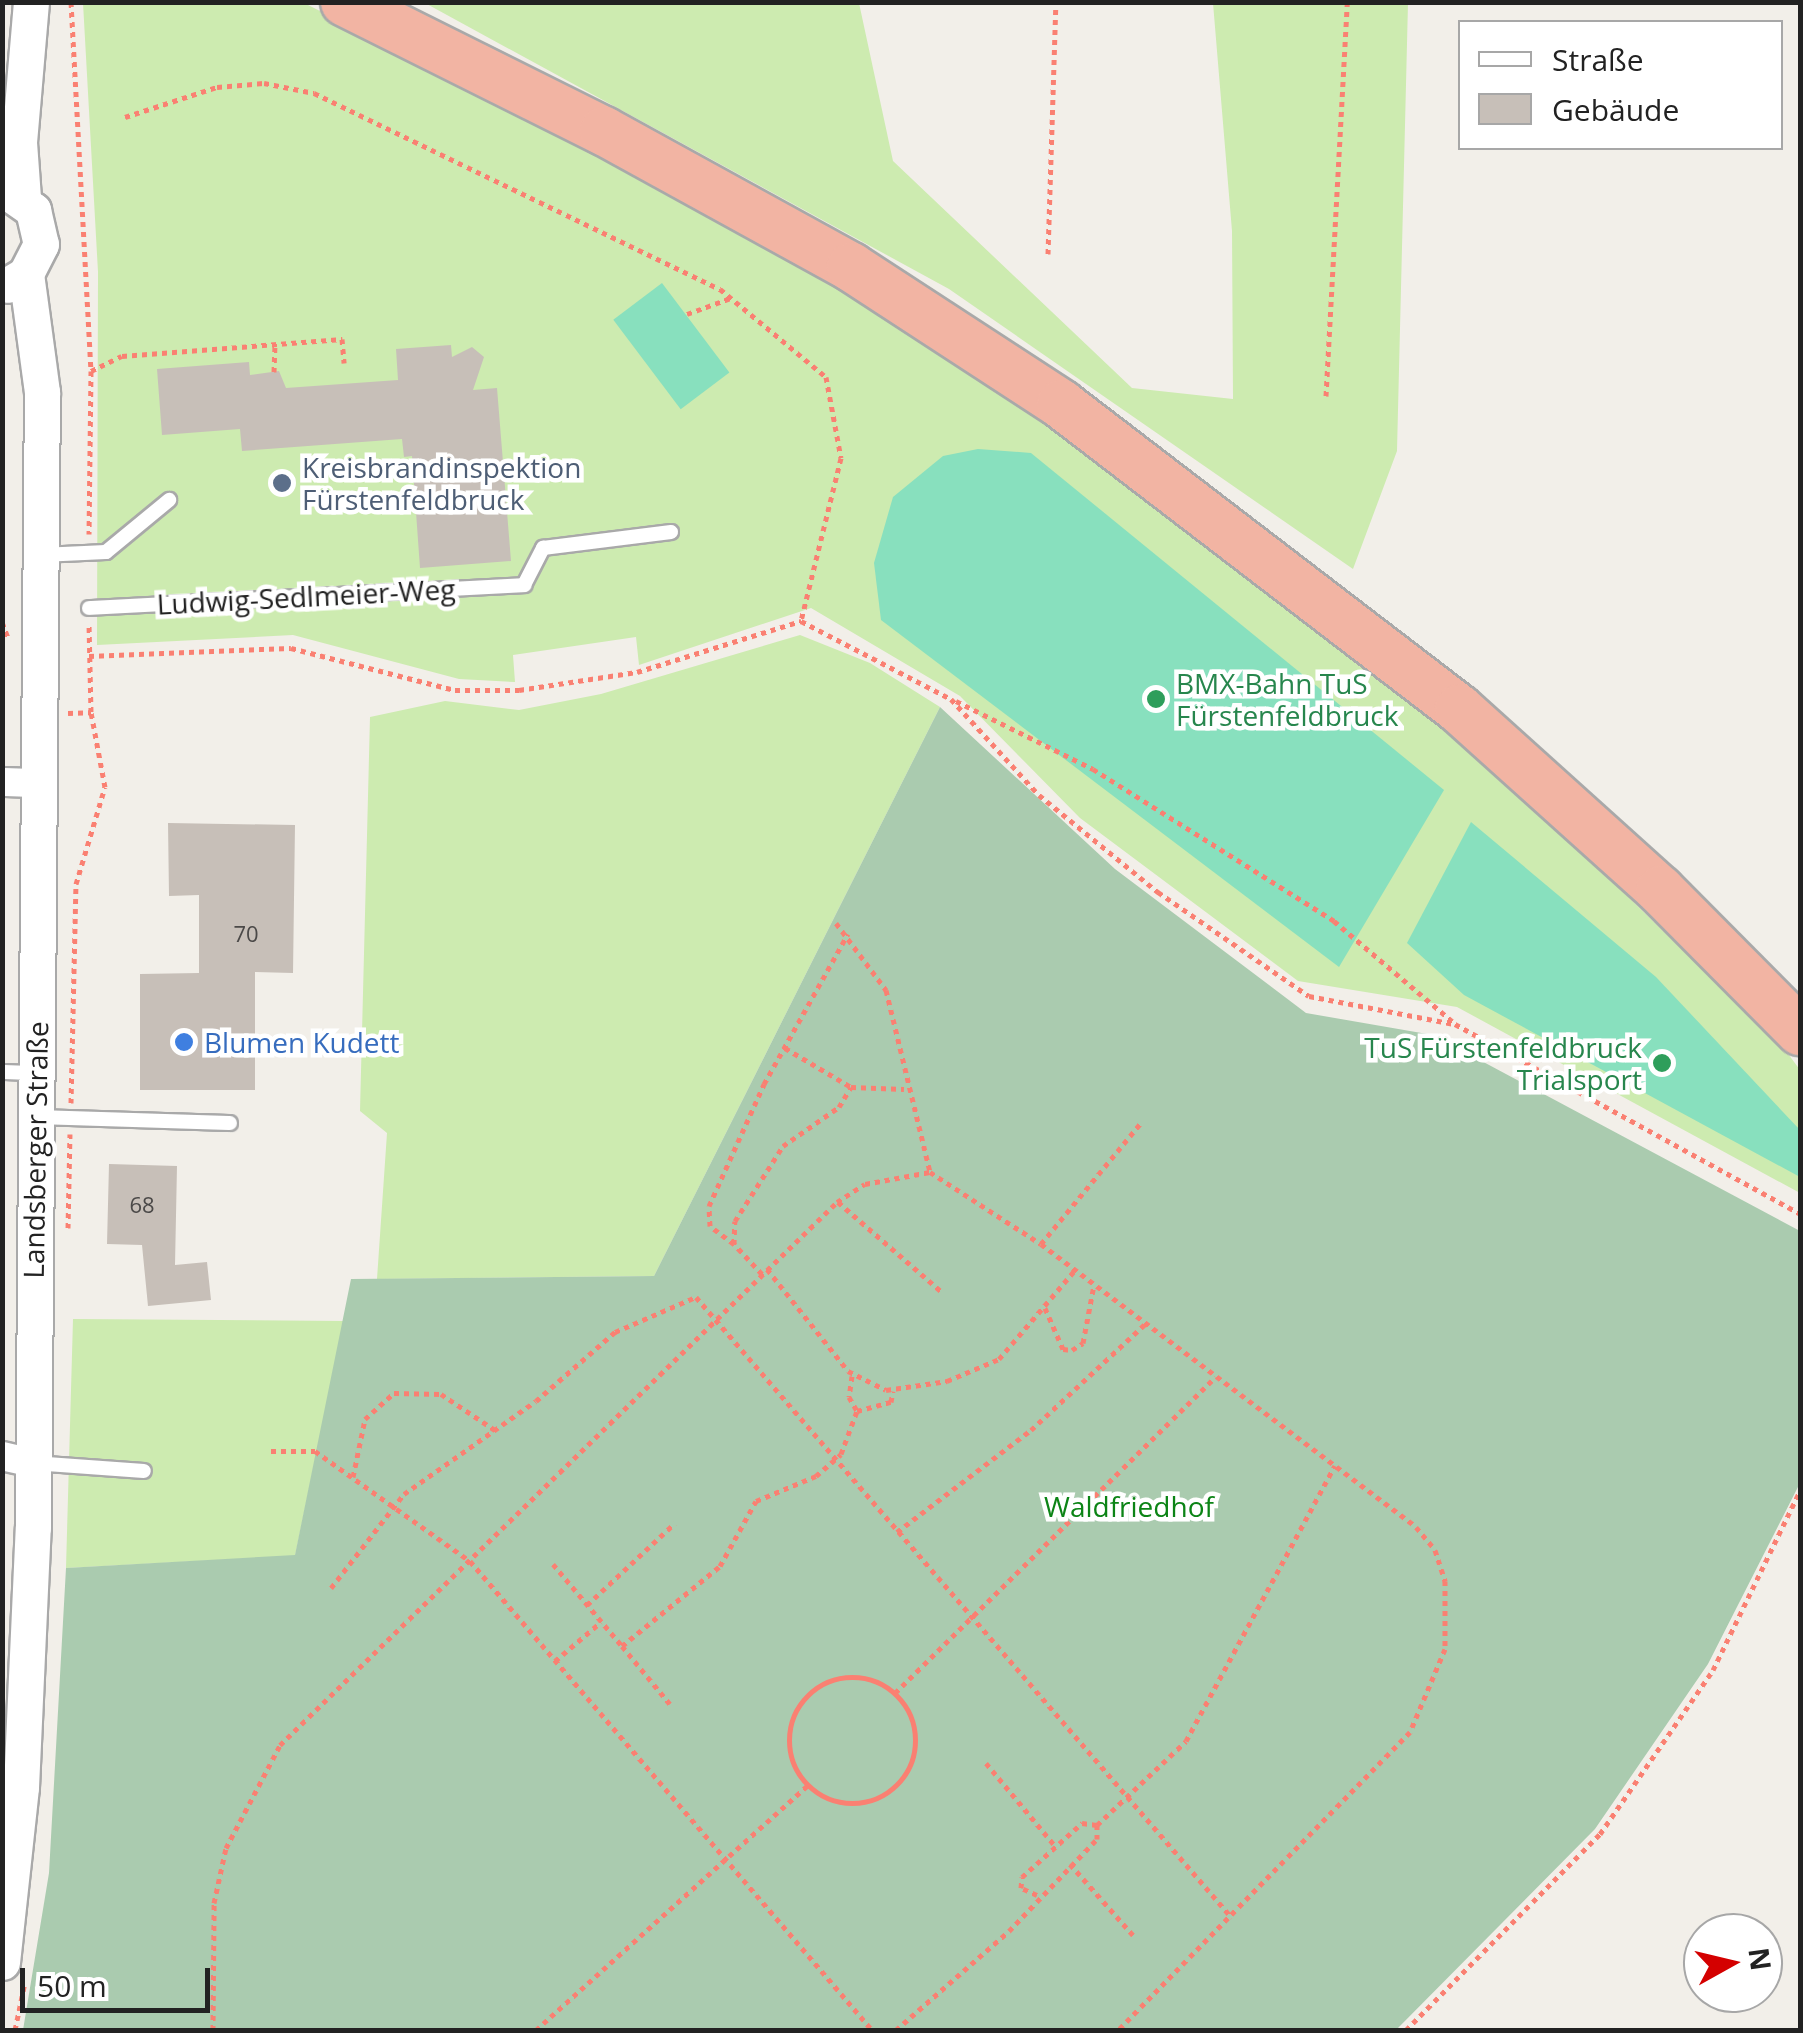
<!DOCTYPE html>
<meta charset="utf-8">
<style>
body{margin:0}
#map{position:relative;width:1803px;height:2033px;overflow:hidden;background:#f2efe9;font-family:"Open Sans",sans-serif}
div>[style]{position:absolute}
[style*='--x']{left:calc(var(--x)*1px);top:calc(var(--y)*1px);width:calc(var(--w)*1px);rotate:calc(var(--a)*1deg)}
.grass>*{inset:0;background:#cdebb0}
.cemetery>*{inset:0;background:#aacbaf}
.pitch>*{inset:0;background:#88e0be;transform-origin:0 0}
.building>*{inset:0;background:#c7bfb8}
.path>*{height:5px;margin-top:-2.5px;transform-origin:0;background:repeating-linear-gradient(90deg,#fa8072 0 5px,transparent 0 10px)}
.path>.ring{margin:-2.5px;padding:0;box-sizing:content-box;background:none;border:5px solid #fa8072;border-radius:50%}
.roads{filter:drop-shadow(2px 0 #a9a9a9) drop-shadow(-2px 0 #a9a9a9) drop-shadow(0 2px #a9a9a9) drop-shadow(0 -2px #a9a9a9)}
.service>*{height:14px;margin:-7px;padding:0 7px;transform-origin:7px;border-radius:7px;background:#fff}
.minor>*{height:28px;margin:-14px;padding:0 14px;transform-origin:14px;border-radius:14px;background:#fff}
.tertiary>*{height:35px;margin:-17.5px;padding:0 17.5px;transform-origin:17.5px;border-radius:17.5px;background:#fff}
.trunk>*{height:48px;margin:-24px;padding:0 24px;transform-origin:24px;border-radius:24px;background:#f2b4a3}
.dots>*{width:28px;height:28px;translate:-50% -50%;box-sizing:border-box;border:5px solid #fff;border-radius:50%}
span{translate:-50% -50%;white-space:nowrap;text-align:center;line-height:1.15;-webkit-text-stroke:9px #fff;paint-order:stroke}
.number-label{font-size:22px;color:#4b4948}
.number-label span{-webkit-text-stroke-width:0}
.service-label{font-size:28px;color:#4e5e75}
.left{translate:0 -50%;text-align:left}
.street-label{font-size:28px;color:#222}
.leisure-label{font-size:28px;color:#27864d}
.right{translate:-100% -50%;text-align:right}
.shop-label{font-size:28px;color:#366cbe}
.park-label{font-size:28px;color:#0c8416}
.frame{position:absolute;inset:0;border:5px solid #222;pointer-events:none}
.legend{position:absolute;left:1458px;top:20px;width:325px;height:130px;box-sizing:border-box;background:#fff;border:2px solid #a7a7a7;margin:0;padding:12px 18px;list-style:none;font-size:30px;color:#222}
.legend li{display:flex;align-items:center;gap:20px;height:50px}
.legend b{width:50px;border:2px solid #a7a7a7}
.north{position:absolute;left:1683px;top:1913px;width:100px;height:100px;box-sizing:border-box;background:#fff;border:2px solid #a7a7a7;border-radius:50%;rotate:82deg;font-size:28px;font-weight:700;line-height:40px;text-align:center;color:#222}
.north::after{content:'';display:block;margin:auto;width:35px;height:45px;background:#d40000;clip-path:polygon(50% 0,100% 100%,50% 72%,0 100%)}
.scale{position:absolute;left:20px;top:1968px;width:190px;height:45px;box-sizing:border-box;border:5px solid #222;border-top:0;padding-left:12px;font-size:30px;line-height:35px;white-space:nowrap;color:#222;-webkit-text-stroke:8px #fff;paint-order:stroke}
</style>
<div id="map">
<div class="grass">
<i style="clip-path:polygon(83px 3px,304px 3px,720px 211px,989px 386px,1246px 565px,1486px 758px,1786px 1051px,1800px 1070px,1800px 1193px,1457px 1007px,1298px 981px,1080px 818px,960px 696px,811px 608px,639px 665px,636px 637px,513px 655px,515px 682px,459px 679px,293px 635px,97px 645px,98px 272px)"></i>
<i style="clip-path:polygon(425px 3px,859px 3px,893px 161px,1132px 388px,1233px 399px,1232px 231px,1213px 3px,1408px 3px,1397px 451px,1353px 569px,949px 289px)"></i>
<i style="clip-path:polygon(800px 635px,870px 663px,940px 707px,654px 1276px,377px 1279px,387px 1133px,360px 1111px,370px 717px,445px 701px,519px 710px,601px 694px)"></i>
<i style="clip-path:polygon(73px 1319px,344px 1321px,295px 1556px,66px 1568px)"></i>
</div>
<div class="cemetery">
<i style="clip-path:polygon(940px 707px,1115px 869px,1306px 1013px,1433px 1035px,1800px 1231px,1800px 1483px,1708px 1664px,1595px 1829px,1396px 2030px,23px 2030px,49px 1873px,66px 1568px,295px 1555px,351px 1279px,654px 1276px)"></i>
</div>
<div class="pitch">
<i style="left:662px;top:283px;width:112px;height:61px;rotate:53deg"></i>
<i style="clip-path:polygon(978px 449px,1031px 453px,1444px 790px,1339px 967px,881px 620px,874px 563px,893px 497px,943px 456px)"></i>
<i style="clip-path:polygon(1471px 822px,1656px 977px,1800px 1130px,1800px 1177px,1464px 995px,1407px 943px)"></i>
</div>
<div class="building">
<i style="clip-path:polygon(451px 345px,452px 357px,472px 347px,484px 357px,473px 390px,497px 388px,511px 561px,420px 568px,412px 456px,404px 457px,402px 439px,242px 451px,240px 429px,162px 435px,157px 369px,249px 362px,250px 375px,279px 371px,286px 388px,398px 380px,396px 349px)"></i>
<i style="clip-path:polygon(168px 823px,295px 825px,293px 973px,255px 972px,255px 1090px,140px 1090px,140px 974px,199px 973px,199px 895px,169px 896px)"></i>
<i style="clip-path:polygon(109px 1164px,177px 1166px,175px 1265px,207px 1262px,211px 1300px,148px 1306px,142px 1245px,107px 1244px)"></i>
</div>
<div class="path">
<i style="--x:71;--y:2;--w:370;--a:86.9"></i>
<i style="--x:91;--y:371;--w:163;--a:90.7"></i>
<i style="--x:125;--y:117;--w:97;--a:-18.1"></i>
<i style="--x:217;--y:87;--w:47;--a:-4.9"></i>
<i style="--x:264;--y:83;--w:51;--a:11.3"></i>
<i style="--x:314;--y:93;--w:451;--a:25.8"></i>
<i style="--x:720;--y:289;--w:138;--a:39.7"></i>
<i style="--x:826;--y:377;--w:82;--a:79.5"></i>
<i style="--x:841;--y:458;--w:168;--a:103.8"></i>
<i style="--x:1048;--y:254;--w:252;--a:-88.2"></i>
<i style="--x:687;--y:314;--w:47;--a:-20"></i>
<i style="--x:91;--y:371;--w:34;--a:-26"></i>
<i style="--x:122;--y:356;--w:221;--a:-4.4"></i>
<i style="--x:342;--y:339;--w:24;--a:85"></i>
<i style="--x:274;--y:372;--w:27;--a:-88"></i>
<i style="--x:1326;--y:396;--w:395;--a:-86.9"></i>
<i style="--x:2;--y:622;--w:17;--a:69"></i>
<i style="--x:89;--y:656;--w:202;--a:-2.3"></i>
<i style="--x:291;--y:648;--w:169;--a:14.4"></i>
<i style="--x:455;--y:690;--w:64;--a:0"></i>
<i style="--x:519;--y:690;--w:119;--a:-8.7"></i>
<i style="--x:637;--y:672;--w:172;--a:-17.3"></i>
<i style="--x:801;--y:621;--w:169;--a:27.5"></i>
<i style="--x:951;--y:699;--w:130;--a:47.5"></i>
<i style="--x:1039;--y:795;--w:154;--a:39.2"></i>
<i style="--x:1158;--y:892;--w:183;--a:34.6"></i>
<i style="--x:1309;--y:996;--w:149;--a:10.9"></i>
<i style="--x:1455;--y:1024;--w:394;--a:28.8"></i>
<i style="--x:956;--y:701;--w:153;--a:26.4"></i>
<i style="--x:1093;--y:769;--w:285;--a:32.2"></i>
<i style="--x:1334;--y:921;--w:156;--a:40.3"></i>
<i style="--x:68;--y:713;--w:23;--a:-2"></i>
<i style="--x:836;--y:923;--w:84;--a:53.3"></i>
<i style="--x:886;--y:990;--w:187;--a:76.4"></i>
<i style="--x:785;--y:1048;--w:77;--a:30.6"></i>
<i style="--x:71;--y:1103;--w:219;--a:-88.7"></i>
<i style="--x:76;--y:884;--w:101;--a:-73.4"></i>
<i style="--x:105;--y:787;--w:76;--a:-100.6"></i>
<i style="--x:91;--y:712;--w:87;--a:-91.3"></i>
<i style="--x:838;--y:1202;--w:138;--a:40.9"></i>
<i style="--x:68;--y:1228;--w:94;--a:-88.8"></i>
<i style="--x:734;--y:1244;--w:30;--a:-143"></i>
<i style="--x:710;--y:1226;--w:20;--a:-93"></i>
<i style="--x:709;--y:1206;--w:134;--a:-65.7"></i>
<i style="--x:764;--y:1084;--w:172;--a:-60.8"></i>
<i style="--x:1041;--y:1244;--w:156;--a:-50.5"></i>
<i style="--x:767;--y:1269;--w:130;--a:51.5"></i>
<i style="--x:848;--y:1371;--w:42;--a:26.6"></i>
<i style="--x:886;--y:1390;--w:62;--a:-8.4"></i>
<i style="--x:947;--y:1381;--w:56;--a:-22.9"></i>
<i style="--x:999;--y:1359;--w:117;--a:-49.5"></i>
<i style="--x:762;--y:1274;--w:41;--a:-133"></i>
<i style="--x:734;--y:1244;--w:23;--a:-88"></i>
<i style="--x:735;--y:1221;--w:89;--a:-57.4"></i>
<i style="--x:783;--y:1146;--w:68;--a:-34.9"></i>
<i style="--x:839;--y:1107;--w:23;--a:-59"></i>
<i style="--x:851;--y:1087;--w:53;--a:2.2"></i>
<i style="--x:1045;--y:1308;--w:45;--a:66.3"></i>
<i style="--x:1063;--y:1349;--w:9;--a:6"></i>
<i style="--x:1072;--y:1350;--w:13;--a:-32"></i>
<i style="--x:1083;--y:1343;--w:59;--a:-79.3"></i>
<i style="--x:852;--y:1376;--w:21;--a:98"></i>
<i style="--x:849;--y:1397;--w:16;--a:60"></i>
<i style="--x:857;--y:1411;--w:35;--a:-15"></i>
<i style="--x:891;--y:1402;--w:11;--a:-80"></i>
<i style="--x:271;--y:1451;--w:44;--a:0"></i>
<i style="--x:315;--y:1451;--w:190;--a:35.4"></i>
<i style="--x:470;--y:1561;--w:618;--a:49.4"></i>
<i style="--x:353;--y:1477;--w:59;--a:-78.3"></i>
<i style="--x:365;--y:1419;--w:39;--a:-42"></i>
<i style="--x:394;--y:1393;--w:47;--a:1.2"></i>
<i style="--x:441;--y:1394;--w:65;--a:33.7"></i>
<i style="--x:897;--y:1532;--w:168;--a:-37.3"></i>
<i style="--x:1031;--y:1430;--w:156;--a:-42.9"></i>
<i style="--x:553;--y:1564;--w:107;--a:49.9"></i>
<i style="--x:622;--y:1646;--w:127;--a:-39.2"></i>
<i style="--x:720;--y:1566;--w:74;--a:-61"></i>
<i style="--x:756;--y:1501;--w:65;--a:-22.6"></i>
<i style="--x:816;--y:1476;--w:33;--a:-41"></i>
<i style="--x:841;--y:1454;--w:46;--a:-69.6"></i>
<i style="--x:331;--y:1588;--w:119;--a:-52.2"></i>
<i style="--x:404;--y:1494;--w:161;--a:-35.2"></i>
<i style="--x:536;--y:1401;--w:105;--a:-41.1"></i>
<i style="--x:615;--y:1332;--w:88;--a:-23.4"></i>
<i style="--x:696;--y:1297;--w:820;--a:49.2"></i>
<i style="--x:587;--y:1605;--w:120;--a:-43"></i>
<i style="--x:622;--y:1646;--w:75;--a:50.4"></i>
<i style="--x:555;--y:1661;--w:60;--a:-40.3"></i>
<i class="ring" style="left:789px;top:1677px;width:121px;height:121px"></i>
<i style="--x:895;--y:1693;--w:450;--a:-44.6"></i>
<i style="--x:986;--y:1763;--w:109;--a:50.2"></i>
<i style="--x:1070;--y:1864;--w:95;--a:48.4"></i>
<i style="--x:1037;--y:1895;--w:17;--a:-156"></i>
<i style="--x:1021;--y:1888;--w:11;--a:-85"></i>
<i style="--x:1022;--y:1877;--w:81;--a:-42"></i>
<i style="--x:1082;--y:1823;--w:15;--a:8"></i>
<i style="--x:15;--y:2030;--w:49;--a:-78.2"></i>
<i style="--x:213;--y:2030;--w:127;--a:-89.5"></i>
<i style="--x:214;--y:1903;--w:56;--a:-77.7"></i>
<i style="--x:226;--y:1848;--w:116;--a:-62.3"></i>
<i style="--x:280;--y:1745;--w:778;--a:-44.27"></i>
<i style="--x:837;--y:1202;--w:33;--a:-33"></i>
<i style="--x:865;--y:1184;--w:66;--a:-10.5"></i>
<i style="--x:930;--y:1172;--w:132;--a:33"></i>
<i style="--x:1041;--y:1244;--w:470;--a:37"></i>
<i style="--x:1416;--y:1527;--w:30;--a:50"></i>
<i style="--x:1435;--y:1550;--w:33;--a:72"></i>
<i style="--x:1445;--y:1581;--w:68;--a:90"></i>
<i style="--x:1445;--y:1649;--w:90;--a:112.9"></i>
<i style="--x:1410;--y:1732;--w:417;--a:134.4"></i>
<i style="--x:536;--y:2030;--w:366;--a:-42"></i>
<i style="--x:896;--y:2030;--w:150;--a:-41.2"></i>
<i style="--x:1009;--y:1931;--w:127;--a:-46.3"></i>
<i style="--x:1097;--y:1839;--w:14;--a:-90"></i>
<i style="--x:1097;--y:1825;--w:122;--a:-43.3"></i>
<i style="--x:1186;--y:1741;--w:313;--a:-61.6"></i>
<i style="--x:1406;--y:2030;--w:276;--a:-45.3"></i>
<i style="--x:1600;--y:1834;--w:199;--a:-55.4"></i>
<i style="--x:1713;--y:1670;--w:199;--a:-64.1"></i>
</div>
<div class="roads">
<div class="service">
<i style="--x:41;--y:555;--w:65;--a:-2.6"></i>
<i style="--x:106;--y:552;--w:82;--a:-39.5"></i>
<i style="--x:89;--y:608;--w:436;--a:-3"></i>
<i style="--x:524;--y:585;--w:42;--a:-62.8"></i>
<i style="--x:543;--y:548;--w:129;--a:-7.1"></i>
<i style="--x:2;--y:1072;--w:34;--a:2"></i>
<i style="--x:36;--y:1117;--w:194;--a:1.8"></i>
<i style="--x:33;--y:1463;--w:111;--a:4.1"></i>
</div>
<div class="minor">
<i style="--x:2;--y:782;--w:37;--a:2"></i>
<i style="--x:2;--y:1456;--w:31;--a:13"></i>
</div>
<div class="tertiary">
<i style="--x:3;--y:189;--w:37;--a:35"></i>
<i style="--x:33;--y:210;--w:35;--a:77"></i>
<i style="--x:41;--y:244;--w:34;--a:117"></i>
<i style="--x:26;--y:274;--w:21;--a:149"></i>
<i style="--x:23;--y:198;--w:56;--a:-94.1"></i>
<i style="--x:19;--y:142;--w:141;--a:-85.1"></i>
<i style="--x:2;--y:1962;--w:176;--a:-83.8"></i>
<i style="--x:21;--y:1787;--w:260;--a:-87.4"></i>
<i style="--x:33;--y:1527;--w:1135;--a:-89.55"></i>
<i style="--x:42;--y:392;--w:119;--a:-97.7"></i>
</div>
<div class="trunk">
<i style="--x:345;--y:2;--w:289;--a:26.5"></i>
<i style="--x:604;--y:131;--w:282;--a:28.8"></i>
<i style="--x:851;--y:267;--w:251;--a:33.1"></i>
<i style="--x:1061;--y:404;--w:501;--a:37.46"></i>
<i style="--x:1459;--y:709;--w:270;--a:42"></i>
<i style="--x:1660;--y:890;--w:199;--a:45.2"></i>
</div>
</div>
<div class="dots">
<i style="left:282px;top:483px;background:#5c6f8a"></i>
<i style="left:1156px;top:699px;background:#2e9e5b"></i>
<i style="left:184px;top:1042px;background:#3f7fe0"></i>
<i style="left:1662px;top:1063px;background:#2e9e5b"></i>
</div>
<div class="number-label">
<span style="left:246px;top:934px">70</span>
<span style="left:142px;top:1205px">68</span>
</div>
<div class="service-label">
<span class="left" style="left:302px;top:483px">Kreisbrandinspektion<br>Fürstenfeldbruck</span>
</div>
<div class="street-label">
<span style="left:306px;top:596px;rotate:-3deg">Ludwig-Sedlmeier-Weg</span>
<span style="left:35px;top:1150px;rotate:-89deg">Landsberger Straße</span>
</div>
<div class="leisure-label">
<span class="left" style="left:1176px;top:699px">BMX-Bahn TuS<br>Fürstenfeldbruck</span>
<span class="right" style="left:1642px;top:1063px">TuS Fürstenfeldbruck<br>Trialsport</span>
</div>
<div class="shop-label">
<span class="left" style="left:204px;top:1042px">Blumen Kudett</span>
</div>
<div class="park-label">
<span style="left:1129px;top:1506px">Waldfriedhof</span>
</div>
<div class="frame"></div>
<ul class="legend">
<li><b style="height:12px;background:#fff"></b>Straße</li>
<li><b style="height:28px;background:#c7bfb8"></b>Gebäude</li>
</ul>
<div class="north">N</div>
<div class="scale">50 m</div>
</div>
